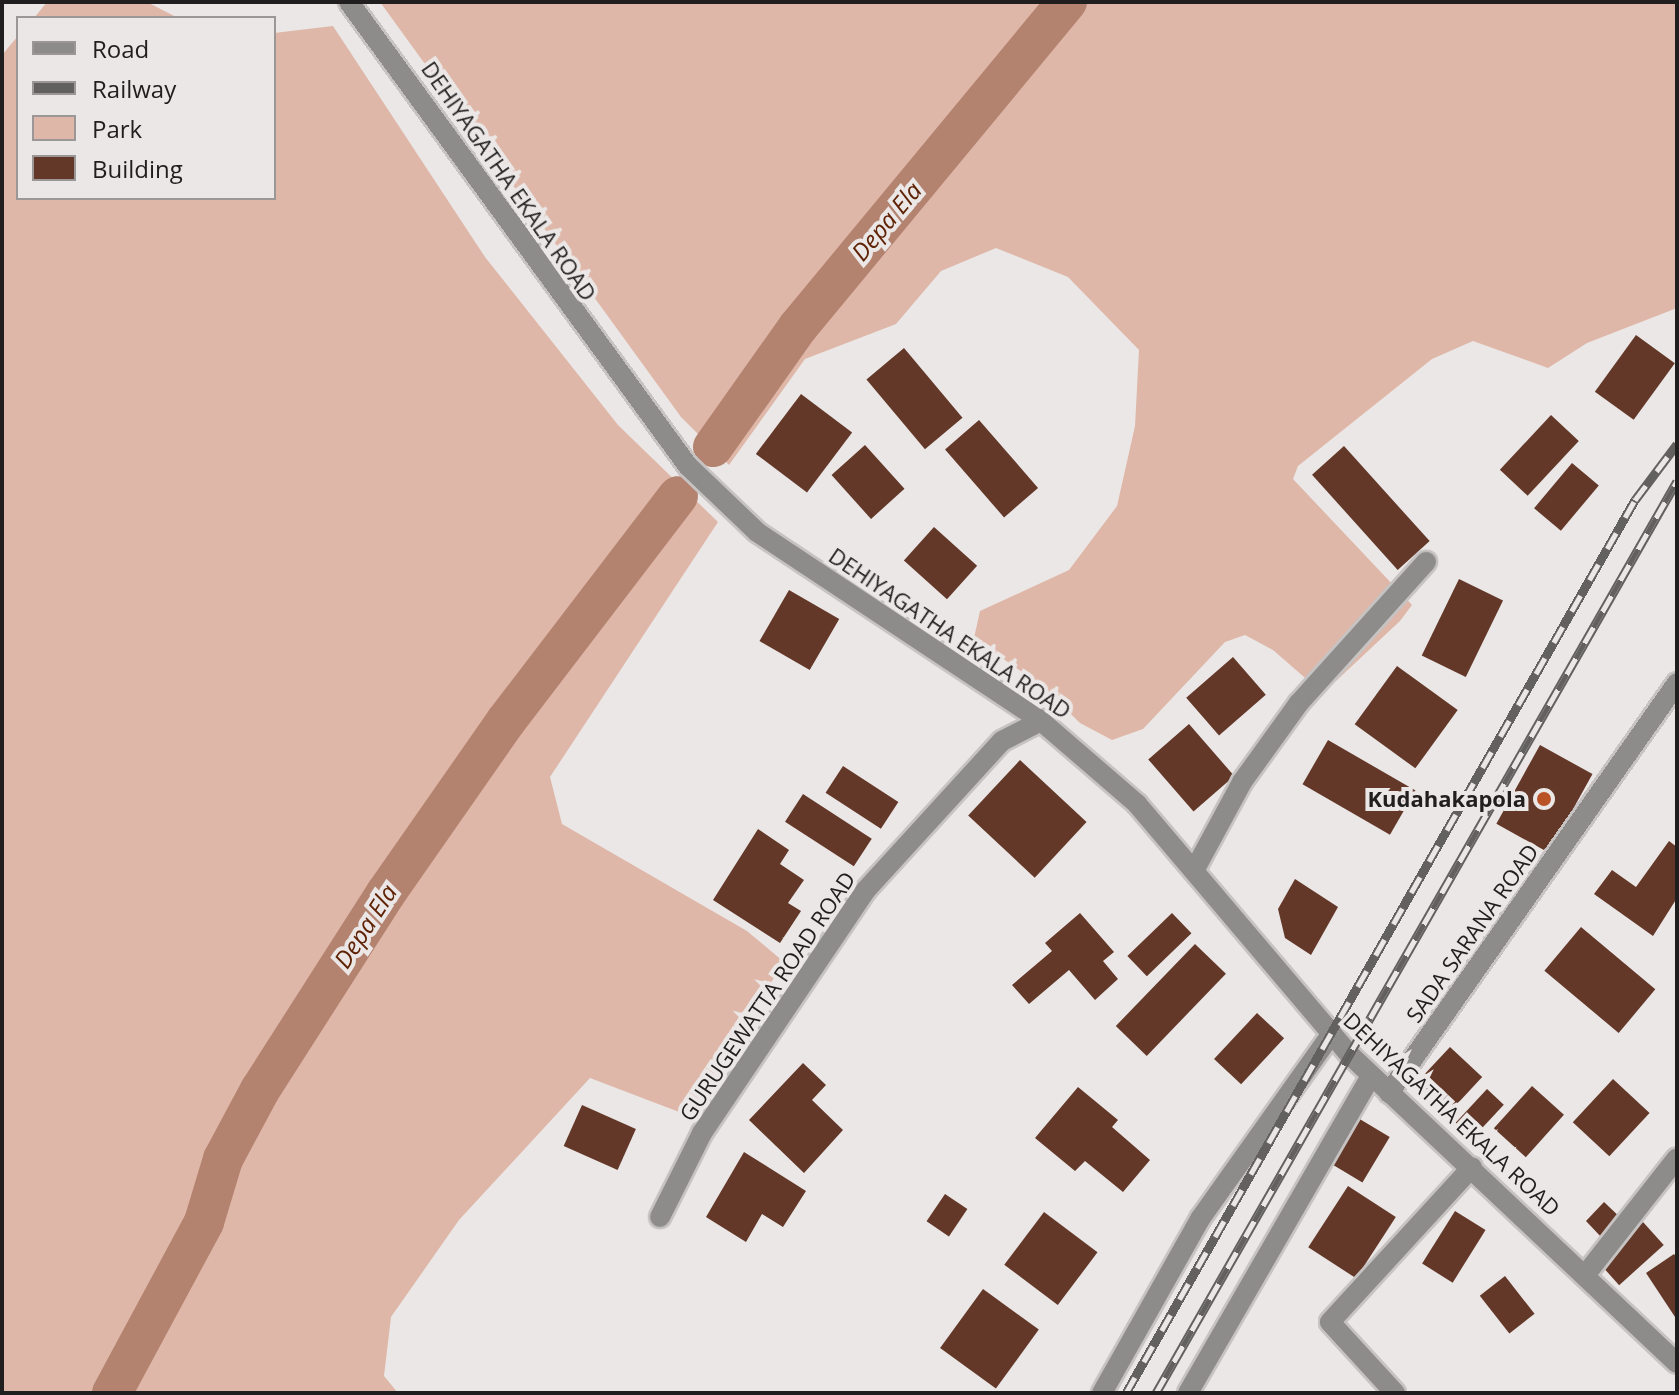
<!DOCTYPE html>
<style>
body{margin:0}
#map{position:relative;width:1679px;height:1395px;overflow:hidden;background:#ebe7e6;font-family:"Open Sans",sans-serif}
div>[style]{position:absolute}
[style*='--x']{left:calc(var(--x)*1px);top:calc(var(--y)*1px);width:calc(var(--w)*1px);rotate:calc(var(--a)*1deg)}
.green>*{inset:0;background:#dfb7a8}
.canal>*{height:40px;margin:-20px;padding:0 20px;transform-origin:20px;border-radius:20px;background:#b48370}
.building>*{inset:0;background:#633828;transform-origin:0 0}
.roads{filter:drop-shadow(2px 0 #c6c3c2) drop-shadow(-2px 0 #c6c3c2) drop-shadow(0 2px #c6c3c2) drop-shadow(0 -2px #c6c3c2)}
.minor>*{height:20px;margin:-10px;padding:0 10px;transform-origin:10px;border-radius:10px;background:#8e8c8b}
.rail>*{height:9px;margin-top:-4.5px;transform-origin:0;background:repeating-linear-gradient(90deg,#ebe7e6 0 18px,#636160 0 36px);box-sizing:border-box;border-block:2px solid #636160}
.dots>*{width:22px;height:22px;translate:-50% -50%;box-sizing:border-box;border:4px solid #ebe7e6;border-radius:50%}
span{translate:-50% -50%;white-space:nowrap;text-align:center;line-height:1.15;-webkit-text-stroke:8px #ebe7e6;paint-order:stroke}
.street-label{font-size:22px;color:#201e1e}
.poi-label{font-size:22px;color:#201e1e;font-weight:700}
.right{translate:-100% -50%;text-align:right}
.water-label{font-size:24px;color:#5f2205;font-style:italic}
.frame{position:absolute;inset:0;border:4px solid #201e1e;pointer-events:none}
.legend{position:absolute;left:16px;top:16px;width:260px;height:184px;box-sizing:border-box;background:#ebe7e6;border:2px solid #9a9796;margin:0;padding:10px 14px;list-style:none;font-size:24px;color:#201e1e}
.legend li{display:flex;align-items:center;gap:16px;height:40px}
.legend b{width:40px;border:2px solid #9a9796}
</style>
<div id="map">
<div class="green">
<i style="clip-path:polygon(47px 2px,147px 2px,178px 18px,34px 18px)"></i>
<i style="clip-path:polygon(380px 2px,1677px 2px,1677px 308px,1587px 343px,1548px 368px,1473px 341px,1432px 359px,1298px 466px,1293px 479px,1412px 605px,1400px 621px,1337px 680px,1319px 690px,1273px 650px,1245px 635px,1225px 642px,1143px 729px,1112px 740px,1080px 723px,1043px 687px,974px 638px,980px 611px,1069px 570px,1117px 506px,1135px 426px,1139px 350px,1068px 277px,996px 248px,941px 271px,896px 324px,805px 359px,729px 465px,681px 417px)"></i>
<i style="clip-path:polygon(333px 26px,485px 257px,618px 425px,718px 522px,550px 777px,562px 824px,747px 931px,784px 962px,687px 1115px,590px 1078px,459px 1220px,391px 1317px,384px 1376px,398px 1393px,2px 1393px,2px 55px,18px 36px,18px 198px,274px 198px,274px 33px)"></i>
</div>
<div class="canal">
<i style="--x:713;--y:447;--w:147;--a:-54.7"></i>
<i style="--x:798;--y:327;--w:422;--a:-50.4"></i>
<i style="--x:112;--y:1393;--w:194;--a:-61.7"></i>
<i style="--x:204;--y:1222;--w:66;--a:-73.2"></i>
<i style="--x:223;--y:1159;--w:78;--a:-61.8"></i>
<i style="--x:260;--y:1090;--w:234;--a:-57.4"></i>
<i style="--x:386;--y:893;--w:210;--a:-55.1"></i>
<i style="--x:506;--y:721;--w:283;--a:-52.6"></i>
</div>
<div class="building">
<i style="left:1636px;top:335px;width:48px;height:70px;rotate:36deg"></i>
<i style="left:904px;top:348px;width:91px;height:49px;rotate:50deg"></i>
<i style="left:801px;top:394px;width:64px;height:75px;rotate:37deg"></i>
<i style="left:1551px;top:415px;width:38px;height:75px;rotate:43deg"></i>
<i style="left:979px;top:420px;width:90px;height:45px;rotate:49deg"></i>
<i style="left:865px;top:445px;width:59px;height:45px;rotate:48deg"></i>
<i style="left:1344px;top:446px;width:128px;height:43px;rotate:48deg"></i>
<i style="left:1572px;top:463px;width:35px;height:59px;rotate:40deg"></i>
<i style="left:934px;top:527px;width:58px;height:45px;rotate:42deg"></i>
<i style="left:1459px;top:579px;width:49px;height:85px;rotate:26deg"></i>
<i style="left:789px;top:590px;width:58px;height:59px;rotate:30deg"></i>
<i style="left:1233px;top:657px;width:50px;height:62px;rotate:49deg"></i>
<i style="left:1397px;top:666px;width:75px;height:72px;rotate:36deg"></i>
<i style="left:1189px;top:724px;width:69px;height:54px;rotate:49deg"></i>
<i style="left:1328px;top:740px;width:101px;height:51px;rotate:30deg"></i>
<i style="left:1540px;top:745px;width:60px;height:90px;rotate:29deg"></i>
<i style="left:1020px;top:760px;width:91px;height:76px;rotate:43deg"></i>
<i style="left:843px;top:766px;width:66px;height:32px;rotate:33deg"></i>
<i style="left:803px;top:794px;width:82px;height:33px;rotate:33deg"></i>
<i style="clip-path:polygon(758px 829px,789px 850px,780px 864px,804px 880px,788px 903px,801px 911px,780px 943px,713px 900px)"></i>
<i style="clip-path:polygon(1669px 841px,1677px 847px,1677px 898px,1653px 936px,1594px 894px,1612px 870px,1636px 887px)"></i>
<i style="clip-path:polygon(1295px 879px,1338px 907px,1311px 955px,1285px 938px,1278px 909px)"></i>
<i style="clip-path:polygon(1080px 913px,1114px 952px,1103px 961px,1118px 979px,1095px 1000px,1069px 970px,1029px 1004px,1012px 985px,1052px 951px,1045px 943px)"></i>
<i style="left:1172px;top:913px;width:28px;height:62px;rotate:46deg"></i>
<i style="left:1581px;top:927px;width:97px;height:57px;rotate:40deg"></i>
<i style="left:1195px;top:944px;width:43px;height:114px;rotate:44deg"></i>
<i style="left:1257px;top:1013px;width:37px;height:63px;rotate:43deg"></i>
<i style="left:1450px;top:1047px;width:44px;height:47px;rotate:43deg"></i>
<i style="clip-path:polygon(803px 1063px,826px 1085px,812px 1100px,843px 1130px,804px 1173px,749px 1120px)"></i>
<i style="left:1613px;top:1079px;width:50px;height:59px;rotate:43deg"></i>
<i style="left:1532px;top:1086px;width:43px;height:57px;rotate:42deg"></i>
<i style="clip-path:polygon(1078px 1087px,1118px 1120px,1112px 1127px,1150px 1160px,1123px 1192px,1085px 1161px,1075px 1171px,1035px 1138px)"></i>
<i style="left:1487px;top:1089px;width:23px;height:46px;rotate:43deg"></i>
<i style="left:582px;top:1105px;width:59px;height:45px;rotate:24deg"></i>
<i style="left:1358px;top:1118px;width:37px;height:53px;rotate:31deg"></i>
<i style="clip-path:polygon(744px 1152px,806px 1191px,783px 1227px,762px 1214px,746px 1242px,706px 1217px)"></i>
<i style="left:1348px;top:1186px;width:57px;height:73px;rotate:33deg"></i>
<i style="left:945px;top:1194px;width:27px;height:33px;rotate:34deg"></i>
<i style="clip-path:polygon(1604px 1202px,1624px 1221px,1603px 1239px,1586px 1221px)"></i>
<i style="left:1455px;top:1211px;width:36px;height:62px;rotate:32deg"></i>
<i style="left:1044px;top:1212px;width:67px;height:66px;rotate:37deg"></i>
<i style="left:1643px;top:1222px;width:31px;height:60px;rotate:48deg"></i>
<i style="clip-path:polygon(1674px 1254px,1677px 1258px,1677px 1320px,1646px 1273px)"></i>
<i style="left:1505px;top:1276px;width:48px;height:32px;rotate:52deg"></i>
<i style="left:983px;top:1289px;width:69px;height:73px;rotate:36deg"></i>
</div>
<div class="roads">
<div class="minor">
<i style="--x:349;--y:2;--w:575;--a:53.85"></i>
<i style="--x:688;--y:466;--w:95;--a:43.7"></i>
<i style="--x:757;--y:532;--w:341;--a:33.6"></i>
<i style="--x:1041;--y:721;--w:127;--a:40.8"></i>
<i style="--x:1137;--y:804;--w:329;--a:49.7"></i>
<i style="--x:1350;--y:1055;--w:449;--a:43.3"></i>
<i style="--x:1195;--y:869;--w:99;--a:-61.6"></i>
<i style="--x:1242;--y:782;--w:97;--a:-54.2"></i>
<i style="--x:1299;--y:703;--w:190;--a:-48"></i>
<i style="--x:1389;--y:1093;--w:501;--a:-54.91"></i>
<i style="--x:660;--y:1217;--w:94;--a:-63.4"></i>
<i style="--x:702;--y:1133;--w:292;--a:-56"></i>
<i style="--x:865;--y:891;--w:203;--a:-47.6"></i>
<i style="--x:1002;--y:741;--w:44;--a:-27.1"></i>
<i style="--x:1586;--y:1274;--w:147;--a:-51.9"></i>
<i style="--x:1102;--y:1393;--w:200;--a:-60.6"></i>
<i style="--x:1200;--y:1219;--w:226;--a:-54.6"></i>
<i style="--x:1188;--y:1393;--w:366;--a:-60"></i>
<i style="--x:1395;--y:1393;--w:96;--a:-132.5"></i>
<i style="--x:1330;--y:1322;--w:210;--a:-47.5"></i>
</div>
</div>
<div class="rail">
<i style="--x:1126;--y:1393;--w:1028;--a:-60.32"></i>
<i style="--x:1635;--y:500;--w:70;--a:-53.1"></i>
<i style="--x:1156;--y:1393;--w:1050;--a:-60.26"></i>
</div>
<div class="dots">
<i style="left:1544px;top:799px;background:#b95327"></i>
</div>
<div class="street-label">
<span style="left:509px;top:181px;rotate:55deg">DEHIYAGATHA EKALA ROAD</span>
<span style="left:950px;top:633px;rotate:34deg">DEHIYAGATHA EKALA ROAD</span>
<span style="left:1472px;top:933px;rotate:-55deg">SADA SARANA ROAD</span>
<span style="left:767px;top:996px;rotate:-56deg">GURUGEWATTA ROAD ROAD</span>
<span style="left:1452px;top:1114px;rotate:43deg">DEHIYAGATHA EKALA ROAD</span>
</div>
<div class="poi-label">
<span class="right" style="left:1526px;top:799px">Kudahakapola</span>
</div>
<div class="water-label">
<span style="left:886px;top:221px;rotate:-50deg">Depa Ela</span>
<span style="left:365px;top:926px;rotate:-57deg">Depa Ela</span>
</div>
<div class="frame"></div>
<ul class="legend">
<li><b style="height:10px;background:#8e8c8b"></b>Road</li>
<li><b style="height:10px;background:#636160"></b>Railway</li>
<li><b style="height:22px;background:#dfb7a8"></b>Park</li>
<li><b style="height:22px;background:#633828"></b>Building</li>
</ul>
</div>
